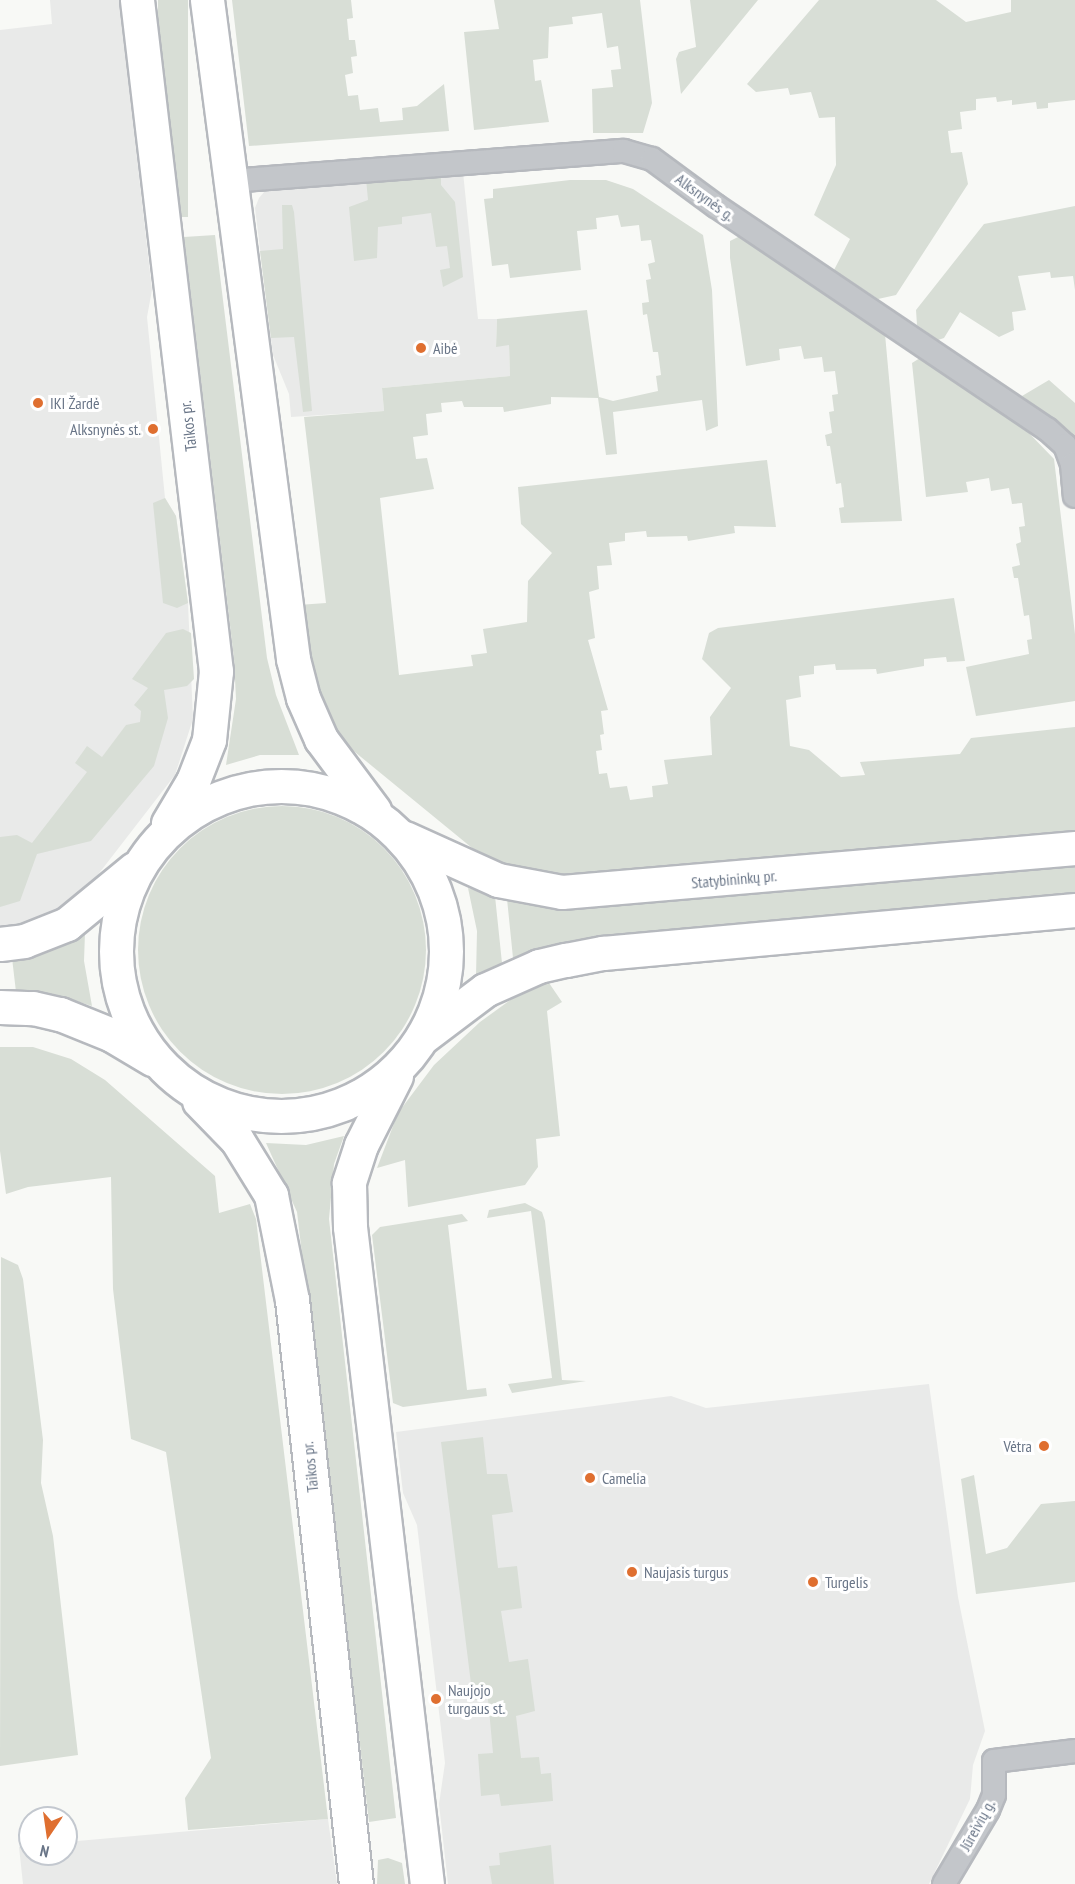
<!DOCTYPE html>
<meta charset="utf-8">
<style>
body{margin:0}
#map{position:relative;width:1075px;height:1884px;overflow:hidden;background:#f8f9f6;font-family:"PT Sans Narrow",sans-serif}
div>[style]{position:absolute}
[style*='--x']{left:calc(var(--x)*1px);top:calc(var(--y)*1px);width:calc(var(--w)*1px);rotate:calc(var(--a)*1deg)}
.built>*{inset:0;background:#e9eae9}
.green>*{inset:0;background:#d8ded6;transform-origin:0 0}
.round{border-radius:50%}
.roads{filter:drop-shadow(2px 0 #b6b9be) drop-shadow(-2px 0 #b6b9be) drop-shadow(0 2px #b6b9be) drop-shadow(0 -2px #b6b9be)}
.street>*{height:22px;margin:-11px;padding:0 11px;transform-origin:11px;border-radius:11px;background:#c3c6ca}
.primary>*{height:33px;margin:-16.5px;padding:0 16.5px;transform-origin:16.5px;border-radius:16.5px;background:#fff}
.primary>.ring{margin:-16.5px;padding:0;box-sizing:content-box;background:none;border:33px solid #fff;border-radius:50%}
.dots>*{width:16px;height:16px;translate:-50% -50%;box-sizing:border-box;border:3px solid #fff;border-radius:50%}
span{translate:-50% -50%;white-space:nowrap;text-align:center;line-height:1.15;-webkit-text-stroke:6px #fff;paint-order:stroke}
.street-label{font-size:16px;color:#697587}
.poi-label{font-size:16px;color:#697587}
.left{translate:0 -50%;text-align:left}
.right{translate:-100% -50%;text-align:right}
.north{position:absolute;left:18px;top:1806px;width:60px;height:60px;box-sizing:border-box;background:#fff;border:2px solid #c3c8cf;border-radius:50%;rotate:193deg;font-size:16px;font-weight:700;line-height:24px;text-align:center;color:#697587}
.north::after{content:'';display:block;margin:auto;width:21px;height:27px;background:#df6f30;clip-path:polygon(50% 0,100% 100%,50% 72%,0 100%)}
</style>
<div id="map">
<div class="built">
<i style="clip-path:polygon(50px 0,119px 0,152px 290px,147px 317px,165px 498px,176px 516px,188px 603px,193px 719px,175px 775px,90px 885px,65px 906px,36px 920px,0 929px,0 30px,52px 24px)"></i>
<i style="clip-path:polygon(463px 172px,478px 319px,497px 319px,496px 346px,509px 344px,510px 376px,382px 388px,384px 411px,291px 417px,289px 394px,273px 355px,255px 208px,259px 198px,265px 191px,282px 185px)"></i>
<i style="clip-path:polygon(929px 1384px,958px 1597px,985px 1731px,973px 1765px,970px 1799px,929px 1884px,448px 1884px,439px 1804px,445px 1763px,417px 1525px,403px 1493px,396px 1432px,671px 1396px,706px 1408px)"></i>
<i style="clip-path:polygon(328px 1819px,337px 1884px,23px 1884px,19px 1847px,30px 1846px,30px 1854px,66px 1854px,66px 1842px)"></i>
</div>
<div class="green">
<i style="left:158px;top:0;width:30px;height:217px"></i>
<i style="clip-path:polygon(232px 0,351px 0,353px 18px,347px 19px,349px 40px,355px 40px,357px 56px,351px 57px,353px 73px,345px 75px,348px 96px,358px 95px,360px 110px,378px 108px,380px 122px,403px 120px,402px 108px,417px 106px,444px 84px,449px 131px,249px 146px)"></i>
<i style="clip-path:polygon(494px 0,640px 0,652px 103px,643px 133px,593px 133px,592px 89px,613px 87px,611px 70px,621px 69px,618px 46px,607px 48px,602px 13px,572px 17px,573px 24px,549px 27px,548px 58px,533px 60px,535px 81px,541px 80px,549px 122px,474px 130px,464px 32px,499px 29px)"></i>
<i style="clip-path:polygon(690px 0,758px 0,681px 94px,676px 59px,679px 52px,696px 47px)"></i>
<i style="clip-path:polygon(819px 0,936px 0,966px 22px,1011px 12px,1011px 0,1075px 0,1075px 100px,1048px 103px,1048px 108px,1037px 109px,1036px 102px,1012px 105px,1012px 100px,997px 102px,996px 97px,976px 99px,976px 110px,960px 112px,962px 129px,948px 131px,951px 153px,962px 152px,968px 184px,896px 295px,878px 299px,834px 270px,850px 239px,814px 215px,836px 165px,835px 117px,819px 118px,811px 92px,790px 95px,788px 88px,756px 92px,747px 84px)"></i>
<i style="clip-path:polygon(441px 174px,441px 185px,455px 202px,463px 277px,443px 287px,440px 270px,450px 268px,447px 246px,436px 247px,431px 213px,402px 217px,402px 224px,378px 227px,377px 258px,354px 261px,349px 207px,368px 200px,366px 179px)"></i>
<i style="clip-path:polygon(570px 180px,606px 180px,633px 189px,703px 235px,712px 290px,718px 426px,706px 431px,702px 400px,613px 412px,617px 454px,606px 455px,598px 398px,551px 397px,551px 404px,504px 412px,503px 407px,464px 407px,462px 401px,441px 403px,442px 412px,426px 414px,428px 435px,413px 437px,416px 459px,427px 458px,434px 489px,380px 498px,399px 675px,473px 666px,471px 655px,487px 653px,483px 629px,527px 622px,528px 581px,552px 553px,521px 524px,518px 487px,767px 460px,776px 527px,734px 526px,735px 533px,688px 541px,687px 536px,647px 537px,646px 531px,625px 533px,625px 541px,609px 543px,612px 565px,597px 566px,599px 589px,589px 592px,595px 638px,588px 640px,608px 710px,601px 711px,604px 734px,600px 735px,602px 750px,596px 751px,599px 774px,607px 773px,610px 788px,627px 786px,630px 800px,653px 797px,652px 786px,668px 784px,664px 760px,712px 755px,710px 717px,731px 688px,702px 659px,709px 633px,718px 628px,954px 598px,965px 661px,947px 662px,946px 657px,924px 659px,924px 666px,877px 674px,876px 669px,836px 670px,835px 664px,814px 666px,814px 674px,799px 676px,801px 697px,786px 700px,790px 746px,809px 750px,841px 777px,865px 775px,860px 762px,960px 754px,971px 738px,1075px 727px,1075px 830px,570px 877px,513px 867px,477px 852px,350px 748px,325px 715px,307px 656px,298px 605px,326px 603px,304px 417px,384px 411px,382px 388px,510px 376px,509px 345px,496px 347px,497px 319px,587px 310px,599px 397px,613px 401px,658px 391px,656px 376px,661px 375px,658px 352px,653px 352px,647px 314px,643px 315px,642px 303px,649px 302px,646px 280px,651px 279px,648px 264px,655px 262px,651px 240px,641px 241px,639px 225px,621px 227px,618px 215px,596px 218px,597px 229px,577px 231px,581px 270px,510px 278px,508px 264px,492px 266px,484px 199px,493px 198px,493px 189px)"></i>
<i style="clip-path:polygon(282px 205px,292px 205px,294px 212px,312px 411px,303px 412px,294px 337px,271px 338px,260px 251px,283px 249px)"></i>
<i style="clip-path:polygon(1075px 206px,1075px 290px,1073px 276px,1051px 278px,1050px 272px,1018px 276px,1026px 310px,1012px 312px,1014px 330px,999px 337px,960px 312px,944px 338px,938px 340px,917px 325px,916px 310px,984px 224px)"></i>
<i style="clip-path:polygon(215px 235px,267px 658px,276px 695px,299px 755px,260px 755px,226px 765px,236px 699px,234px 659px,184px 237px)"></i>
<i style="clip-path:polygon(740px 236px,885px 334px,902px 521px,841px 523px,839px 508px,844px 507px,841px 483px,836px 484px,830px 446px,827px 446px,825px 435px,832px 433px,829px 412px,834px 411px,832px 395px,838px 394px,835px 371px,824px 372px,822px 357px,804px 359px,801px 346px,779px 349px,780px 360px,746px 366px,730px 258px,730px 241px)"></i>
<i style="clip-path:polygon(920px 358px,1024px 428px,1054px 459px,1075px 634px,1075px 701px,976px 716px,966px 667px,1029px 654px,1027px 640px,1032px 639px,1029px 615px,1024px 616px,1018px 578px,1014px 578px,1012px 567px,1020px 565px,1016px 544px,1021px 542px,1019px 527px,1025px 526px,1022px 503px,1012px 504px,1009px 488px,991px 491px,989px 478px,966px 482px,968px 492px,926px 497px,912px 363px)"></i>
<i style="clip-path:polygon(1049px 380px,1075px 403px,1075px 443px,1067px 429px,1022px 396px)"></i>
<i style="clip-path:polygon(165px 498px,176px 516px,188px 603px,177px 608px,163px 603px,153px 503px)"></i>
<i style="clip-path:polygon(183px 629px,191px 633px,194px 679px,187px 686px,164px 690px,168px 718px,154px 766px,91px 841px,37px 854px,20px 901px,0 907px,0 837px,17px 835px,32px 843px,87px 772px,75px 763px,87px 746px,102px 757px,126px 725px,140px 722px,141px 711px,134px 705px,148px 688px,132px 679px,166px 633px)"></i>
<i class="round" style="left:138px;top:806px;width:288px;height:288px"></i>
<i style="clip-path:polygon(1075px 862px,1075px 894px,574px 940px,513px 958px,507px 899px,573px 909px)"></i>
<i style="clip-path:polygon(468px 888px,495px 896px,502px 963px,476px 976px,477px 931px)"></i>
<i style="clip-path:polygon(85px 933px,84px 961px,92px 1006px,54px 994px,16px 992px,12px 958px,59px 948px)"></i>
<i style="clip-path:polygon(547px 980px,562px 1002px,547px 1011px,560px 1136px,536px 1139px,538px 1167px,525px 1185px,408px 1207px,405px 1160px,377px 1168px,398px 1113px,434px 1065px,480px 1022px,524px 990px)"></i>
<i style="clip-path:polygon(0 1047px,33px 1047px,71px 1059px,105px 1080px,215px 1176px,219px 1213px,250px 1204px,256px 1219px,328px 1819px,188px 1830px,185px 1798px,211px 1758px,166px 1452px,131px 1439px,113px 1289px,111px 1177px,28px 1187px,6px 1194px,0 1151px)"></i>
<i style="clip-path:polygon(344px 1136px,334px 1164px,329px 1219px,396px 1818px,369px 1822px,297px 1212px,266px 1143px,306px 1145px)"></i>
<i style="clip-path:polygon(525px 1203px,542px 1212px,545px 1221px,562px 1380px,586px 1381px,512px 1393px,508px 1384px,552px 1378px,531px 1211px,487px 1218px,489px 1210px)"></i>
<i style="clip-path:polygon(462px 1214px,468px 1221px,448px 1225px,467px 1390px,486px 1388px,487px 1396px,403px 1407px,393px 1403px,372px 1235px,380px 1227px)"></i>
<i style="clip-path:polygon(1px 1257px,18px 1265px,23px 1279px,43px 1440px,41px 1483px,53px 1536px,78px 1755px,0 1766px)"></i>
<i style="clip-path:polygon(483px 1437px,487px 1474px,507px 1474px,513px 1512px,492px 1515px,498px 1568px,517px 1566px,522px 1608px,501px 1611px,509px 1662px,528px 1659px,535px 1711px,516px 1716px,521px 1758px,539px 1757px,541px 1774px,551px 1773px,553px 1801px,501px 1806px,499px 1794px,481px 1796px,478px 1754px,493px 1753px,488px 1699px,473px 1700px,441px 1442px)"></i>
<i style="clip-path:polygon(974px 1475px,986px 1554px,1007px 1548px,1041px 1504px,1075px 1501px,1075px 1582px,976px 1594px,961px 1479px)"></i>
<i style="clip-path:polygon(551px 1845px,554px 1884px,492px 1884px,489px 1866px,500px 1865px,499px 1853px)"></i>
<i style="clip-path:polygon(388px 1858px,402px 1863px,405px 1884px,377px 1884px,378px 1860px)"></i>
</div>
<div class="roads">
<div class="street">
<i style="--x:230;--y:181;--w:395;--a:-4.4"></i>
<i style="--x:624;--y:151;--w:29;--a:16"></i>
<i style="--x:652;--y:159;--w:79;--a:36.3"></i>
<i style="--x:716;--y:206;--w:399;--a:34"></i>
<i style="--x:1047;--y:429;--w:24;--a:42"></i>
<i style="--x:1065;--y:445;--w:20;--a:70"></i>
<i style="--x:1072;--y:464;--w:32;--a:85"></i>
<i style="--x:944;--y:1884;--w:86;--a:-59.3"></i>
<i style="--x:988;--y:1810;--w:16;--a:-68"></i>
<i style="--x:994;--y:1795;--w:34;--a:-90"></i>
<i style="--x:994;--y:1761;--w:82;--a:-7"></i>
</div>
<div class="primary">
<i style="--x:137;--y:0;--w:676;--a:83.29"></i>
<i style="--x:216;--y:671;--w:69;--a:95.8"></i>
<i style="--x:209;--y:740;--w:44;--a:111.3"></i>
<i style="--x:193;--y:781;--w:49;--a:120.8"></i>
<i style="--x:207;--y:0;--w:665;--a:82.56"></i>
<i style="--x:293;--y:659;--w:40;--a:75.6"></i>
<i style="--x:303;--y:698;--w:45;--a:66.3"></i>
<i style="--x:321;--y:739;--w:89;--a:53.3"></i>
<i class="ring" style="left:116px;top:786px;width:297px;height:297px"></i>
<i style="--x:405;--y:838;--w:102;--a:24.3"></i>
<i style="--x:498;--y:880;--w:65;--a:10.6"></i>
<i style="--x:562;--y:892;--w:515;--a:-4.9"></i>
<i style="--x:0;--y:944;--w:24;--a:-7"></i>
<i style="--x:24;--y:941;--w:46;--a:-21.6"></i>
<i style="--x:67;--y:924;--w:87;--a:-39.4"></i>
<i style="--x:0;--y:1007;--w:33;--a:2"></i>
<i style="--x:33;--y:1008;--w:28;--a:13"></i>
<i style="--x:60;--y:1014;--w:56;--a:22"></i>
<i style="--x:112;--y:1035;--w:47;--a:31"></i>
<i style="--x:424;--y:1036;--w:76;--a:-37"></i>
<i style="--x:485;--y:990;--w:59;--a:-24"></i>
<i style="--x:539;--y:966;--w:28;--a:-13"></i>
<i style="--x:566;--y:960;--w:38;--a:-11"></i>
<i style="--x:603;--y:953;--w:474;--a:-5.2"></i>
<i style="--x:396;--y:1076;--w:77;--a:116.9"></i>
<i style="--x:361;--y:1145;--w:40;--a:108"></i>
<i style="--x:349;--y:1183;--w:44;--a:88.7"></i>
<i style="--x:350;--y:1227;--w:661;--a:83.32"></i>
<i style="--x:199;--y:1101;--w:54;--a:45.7"></i>
<i style="--x:237;--y:1140;--w:65;--a:58.3"></i>
<i style="--x:271;--y:1195;--w:107;--a:78.7"></i>
<i style="--x:292;--y:1300;--w:587;--a:83.75"></i>
</div>
</div>
<div class="dots">
<i style="left:421px;top:348px;background:#df6f30"></i>
<i style="left:38px;top:403px;background:#df6f30"></i>
<i style="left:153px;top:429px;background:#df6f30"></i>
<i style="left:1044px;top:1446px;background:#df6f30"></i>
<i style="left:590px;top:1478px;background:#df6f30"></i>
<i style="left:632px;top:1572px;background:#df6f30"></i>
<i style="left:813px;top:1582px;background:#df6f30"></i>
<i style="left:436px;top:1699px;background:#df6f30"></i>
</div>
<div class="street-label">
<span style="left:705px;top:197px;rotate:36deg">Alksnynės g.</span>
<span style="left:188px;top:426px;rotate:-97deg">Taikos pr.</span>
<span style="left:734px;top:879px;rotate:-5deg">Statybininkų pr.</span>
<span style="left:310px;top:1467px;rotate:-96deg">Taikos pr.</span>
<span style="left:977px;top:1825px;rotate:-61deg">Jūreivių g.</span>
</div>
<div class="poi-label">
<span class="left" style="left:433px;top:348px">Aibė</span>
<span class="left" style="left:50px;top:403px">IKI Žardė</span>
<span class="right" style="left:141px;top:429px">Alksnynės st.</span>
<span class="right" style="left:1032px;top:1446px">Vėtra</span>
<span class="left" style="left:602px;top:1478px">Camelia</span>
<span class="left" style="left:644px;top:1572px">Naujasis turgus</span>
<span class="left" style="left:825px;top:1582px">Turgelis</span>
<span class="left" style="left:448px;top:1699px">Naujojo<br>turgaus st.</span>
</div>
<div class="north">N</div>
</div>
